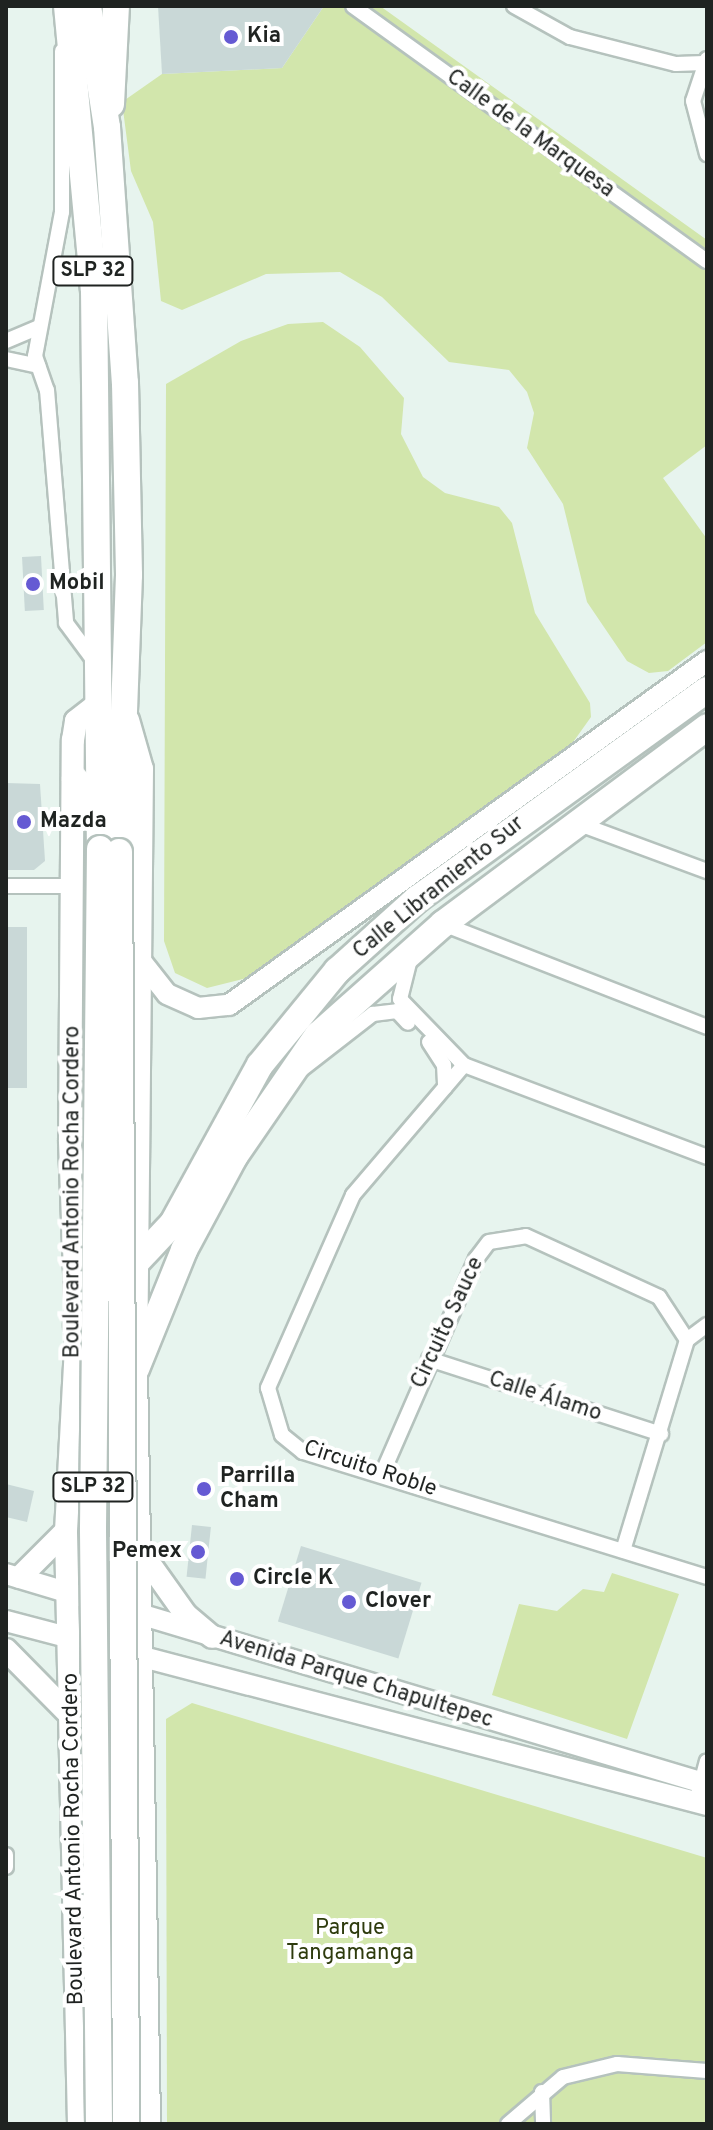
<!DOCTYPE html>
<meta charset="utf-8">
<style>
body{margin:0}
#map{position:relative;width:713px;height:2130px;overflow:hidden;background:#e7f4ee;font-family:Overpass,sans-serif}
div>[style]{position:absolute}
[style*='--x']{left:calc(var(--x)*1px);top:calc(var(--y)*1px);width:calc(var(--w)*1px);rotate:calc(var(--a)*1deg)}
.green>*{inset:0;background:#d2e6ac}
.building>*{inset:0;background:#c9d8d7;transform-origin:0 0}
.roads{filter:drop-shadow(2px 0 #b5c2bd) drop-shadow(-2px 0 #b5c2bd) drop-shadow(0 2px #b5c2bd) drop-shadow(0 -2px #b5c2bd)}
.street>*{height:14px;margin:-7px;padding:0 7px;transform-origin:7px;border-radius:7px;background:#fff}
.secondary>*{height:20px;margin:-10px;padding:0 10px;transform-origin:10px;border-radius:10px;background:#fff}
.primary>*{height:22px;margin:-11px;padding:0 11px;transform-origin:11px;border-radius:11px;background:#fff}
.highway>*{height:26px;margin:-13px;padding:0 13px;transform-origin:13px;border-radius:13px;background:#fff}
.bridges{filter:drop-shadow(2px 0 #b5c2bd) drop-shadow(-2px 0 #b5c2bd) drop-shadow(0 2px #b5c2bd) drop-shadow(0 -2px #b5c2bd)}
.highway-bridge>*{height:26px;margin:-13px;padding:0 13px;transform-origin:13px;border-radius:13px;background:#fff}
.dots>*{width:22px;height:22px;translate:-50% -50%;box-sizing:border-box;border:4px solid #fff;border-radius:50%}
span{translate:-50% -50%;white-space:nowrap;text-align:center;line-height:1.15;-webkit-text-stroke:8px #fff;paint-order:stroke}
.shield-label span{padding:2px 6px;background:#fff;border:2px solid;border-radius:6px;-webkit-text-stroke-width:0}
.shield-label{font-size:20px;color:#1f2321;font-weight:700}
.poi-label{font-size:22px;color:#1f2321;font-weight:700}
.left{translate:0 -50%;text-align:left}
.right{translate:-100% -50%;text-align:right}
.street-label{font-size:22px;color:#1f2321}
.park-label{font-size:22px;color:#2e3b0d}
.frame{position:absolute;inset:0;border:8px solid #1f2321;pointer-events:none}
</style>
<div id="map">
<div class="green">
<i style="clip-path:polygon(324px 6px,380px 6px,707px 240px,707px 445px,663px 478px,707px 539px,707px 642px,668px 671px,649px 673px,627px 661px,587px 602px,563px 504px,527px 448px,534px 413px,527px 392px,509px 370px,449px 362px,382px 297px,340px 272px,266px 274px,182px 310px,161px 301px,153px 222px,131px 171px,122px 102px,162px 74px,282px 68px)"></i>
<i style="clip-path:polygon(323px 322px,360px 347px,404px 398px,401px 434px,423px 477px,445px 493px,499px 507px,512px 523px,535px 613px,590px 703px,591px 717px,571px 745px,247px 978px,207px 988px,175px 973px,164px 941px,166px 384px,241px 341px,288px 324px)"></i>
<i style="clip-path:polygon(612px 1573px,679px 1594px,627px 1739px,492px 1695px,519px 1604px,557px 1611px,583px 1589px,604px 1592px)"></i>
<i style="clip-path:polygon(192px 1703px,707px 1858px,707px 2124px,167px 2124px,166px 1719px)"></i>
</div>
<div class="building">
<i style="clip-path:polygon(158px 6px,324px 6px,282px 68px,162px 74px)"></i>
<i style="left:41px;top:556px;width:54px;height:19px;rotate:87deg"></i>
<i style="clip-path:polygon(6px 783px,40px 784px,45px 861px,34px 870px,6px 870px)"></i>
<i style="left:6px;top:927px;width:21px;height:161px"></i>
<i style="clip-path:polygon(6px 1484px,34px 1491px,27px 1522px,6px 1517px)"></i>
<i style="left:192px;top:1525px;width:19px;height:52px;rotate:6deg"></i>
<i style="left:301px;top:1546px;width:126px;height:79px;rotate:17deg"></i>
</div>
<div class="roads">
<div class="street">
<i style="--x:353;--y:6;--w:436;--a:35.8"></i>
<i style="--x:514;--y:6;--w:64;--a:29"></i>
<i style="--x:570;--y:37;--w:109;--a:14.3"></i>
<i style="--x:676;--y:64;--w:28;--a:-2"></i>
<i style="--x:62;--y:51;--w:161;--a:90"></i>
<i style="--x:62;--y:212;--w:147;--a:100.6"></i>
<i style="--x:35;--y:356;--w:36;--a:71"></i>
<i style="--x:47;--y:390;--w:234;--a:85.3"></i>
<i style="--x:66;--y:623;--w:49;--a:53.4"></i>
<i style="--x:707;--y:59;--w:44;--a:108.4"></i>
<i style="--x:693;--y:101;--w:55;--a:75.2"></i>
<i style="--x:6;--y:341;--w:36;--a:-23"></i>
<i style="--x:6;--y:359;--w:33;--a:12"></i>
<i style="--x:577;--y:823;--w:139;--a:20.3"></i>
<i style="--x:6;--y:886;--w:67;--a:0"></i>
<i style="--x:443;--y:924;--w:283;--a:21.3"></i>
<i style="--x:409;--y:963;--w:37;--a:104"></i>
<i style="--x:400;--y:999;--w:92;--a:45.9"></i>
<i style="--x:464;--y:1065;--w:260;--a:20.7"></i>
<i style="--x:429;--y:1042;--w:27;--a:57"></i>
<i style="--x:444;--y:1065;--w:22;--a:87"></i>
<i style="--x:464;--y:1065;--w:171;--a:130.5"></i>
<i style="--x:353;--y:1195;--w:211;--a:113.8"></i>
<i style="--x:268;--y:1388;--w:49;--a:73.4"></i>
<i style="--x:282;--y:1435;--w:27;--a:39"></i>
<i style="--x:303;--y:1452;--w:423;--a:17.2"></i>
<i style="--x:302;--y:1069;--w:90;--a:-37.8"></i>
<i style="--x:373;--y:1014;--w:24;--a:-7"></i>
<i style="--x:397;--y:1011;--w:16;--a:47"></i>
<i style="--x:687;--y:1340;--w:25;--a:-37"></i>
<i style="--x:429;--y:1359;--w:244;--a:17.9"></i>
<i style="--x:382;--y:1474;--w:235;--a:-66.4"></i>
<i style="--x:476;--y:1259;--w:21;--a:-53"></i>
<i style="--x:489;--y:1242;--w:37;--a:-9"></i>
<i style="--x:526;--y:1236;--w:146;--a:24.6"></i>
<i style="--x:659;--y:1297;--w:51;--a:56.9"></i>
<i style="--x:687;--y:1340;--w:220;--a:106.9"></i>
<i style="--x:696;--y:1802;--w:42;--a:-75"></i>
<i style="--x:6;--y:1855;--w:12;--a:90"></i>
<i style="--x:542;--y:2092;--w:32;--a:88"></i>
<i style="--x:508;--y:2124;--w:72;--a:-40.5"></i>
<i style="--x:563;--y:2077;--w:56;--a:-13.5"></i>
<i style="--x:617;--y:2064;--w:90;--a:4.4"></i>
</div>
<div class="secondary">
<i style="--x:137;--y:956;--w:48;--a:51.7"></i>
<i style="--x:167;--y:994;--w:34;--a:24"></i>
<i style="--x:198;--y:1008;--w:31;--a:-6"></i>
<i style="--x:229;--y:1005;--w:589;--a:-35.74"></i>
<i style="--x:6;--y:1574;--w:732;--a:16.68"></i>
<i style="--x:6;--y:1621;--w:725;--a:14.71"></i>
</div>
<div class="primary">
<i style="--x:128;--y:720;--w:51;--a:74.1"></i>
<i style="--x:142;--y:769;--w:600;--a:90.57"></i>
<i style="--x:136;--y:1369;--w:755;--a:89.01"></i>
<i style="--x:144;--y:1556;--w:72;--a:54.6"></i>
<i style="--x:186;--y:1615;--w:34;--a:40"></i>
<i style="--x:20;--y:1577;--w:65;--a:-45"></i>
<i style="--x:6;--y:1650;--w:95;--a:45.4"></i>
<i style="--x:79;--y:2124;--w:593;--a:-91.26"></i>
<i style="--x:66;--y:1531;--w:206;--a:-86.9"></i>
<i style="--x:77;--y:1325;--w:185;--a:-92.2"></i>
<i style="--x:70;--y:1140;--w:400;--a:-89.6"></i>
<i style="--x:73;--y:740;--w:19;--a:-81"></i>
<i style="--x:76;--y:721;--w:29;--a:-38"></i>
</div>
<div class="highway">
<i style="--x:67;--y:6;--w:285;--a:84.6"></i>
<i style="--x:94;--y:290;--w:559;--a:89.39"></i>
<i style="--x:88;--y:6;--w:122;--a:81.1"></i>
<i style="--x:107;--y:127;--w:257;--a:86"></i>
<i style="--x:125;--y:383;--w:192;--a:88.8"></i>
<i style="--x:129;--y:575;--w:277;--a:92.1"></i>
<i style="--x:111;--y:104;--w:98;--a:-87.1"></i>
<i style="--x:75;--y:779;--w:43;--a:54.5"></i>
<i style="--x:77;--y:1325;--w:140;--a:-46.7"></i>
<i style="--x:173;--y:1223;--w:180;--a:-61.2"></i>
<i style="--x:260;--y:1065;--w:122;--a:-50.7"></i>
<i style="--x:337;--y:971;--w:108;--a:-42"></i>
<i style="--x:417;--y:899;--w:357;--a:-35.8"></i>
<i style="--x:136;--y:1369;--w:128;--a:-68"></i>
<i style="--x:184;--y:1250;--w:106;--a:-61.7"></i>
<i style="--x:234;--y:1157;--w:148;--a:-55.5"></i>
<i style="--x:318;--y:1035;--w:167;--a:-41.6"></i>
<i style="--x:443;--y:924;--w:329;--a:-36.7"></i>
</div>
</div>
<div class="bridges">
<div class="highway-bridge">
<i style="--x:119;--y:852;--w:1272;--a:89.68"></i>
<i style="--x:99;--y:2124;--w:596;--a:-90.58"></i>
<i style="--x:93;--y:1528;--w:679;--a:-89.41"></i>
</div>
</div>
<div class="dots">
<i style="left:231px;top:37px;background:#655ad3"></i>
<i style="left:33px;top:584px;background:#655ad3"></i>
<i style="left:24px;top:822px;background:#655ad3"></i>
<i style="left:204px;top:1489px;background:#655ad3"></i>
<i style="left:198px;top:1552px;background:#655ad3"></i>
<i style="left:237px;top:1579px;background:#655ad3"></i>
<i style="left:349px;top:1602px;background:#655ad3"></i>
</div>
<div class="shield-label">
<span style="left:93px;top:271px">SLP 32</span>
<span style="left:93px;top:1487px">SLP 32</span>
</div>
<div class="poi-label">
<span class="left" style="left:247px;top:37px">Kia</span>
<span class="left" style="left:49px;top:584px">Mobil</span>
<span class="left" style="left:40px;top:822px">Mazda</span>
<span class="left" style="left:220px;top:1489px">Parrilla<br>Cham</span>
<span class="right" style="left:182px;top:1552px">Pemex</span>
<span class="left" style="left:253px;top:1579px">Circle K</span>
<span class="left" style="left:365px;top:1602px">Clover</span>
</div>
<div class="street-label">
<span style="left:530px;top:134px;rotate:36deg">Calle de la Marquesa</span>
<span style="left:439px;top:888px;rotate:-39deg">Calle Libramiento Sur</span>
<span style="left:73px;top:1192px;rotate:-90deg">Boulevard Antonio Rocha Cordero</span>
<span style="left:448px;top:1323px;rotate:-65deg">Circuito Sauce</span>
<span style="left:545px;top:1397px;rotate:18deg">Calle Álamo</span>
<span style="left:370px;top:1469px;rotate:18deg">Circuito Roble</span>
<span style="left:356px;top:1680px;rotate:17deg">Avenida Parque Chapultepec</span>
<span style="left:74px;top:1839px;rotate:-91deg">Boulevard Antonio Rocha Cordero</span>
</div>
<div class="park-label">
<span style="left:350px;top:1941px">Parque<br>Tangamanga</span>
</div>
<div class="frame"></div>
</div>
